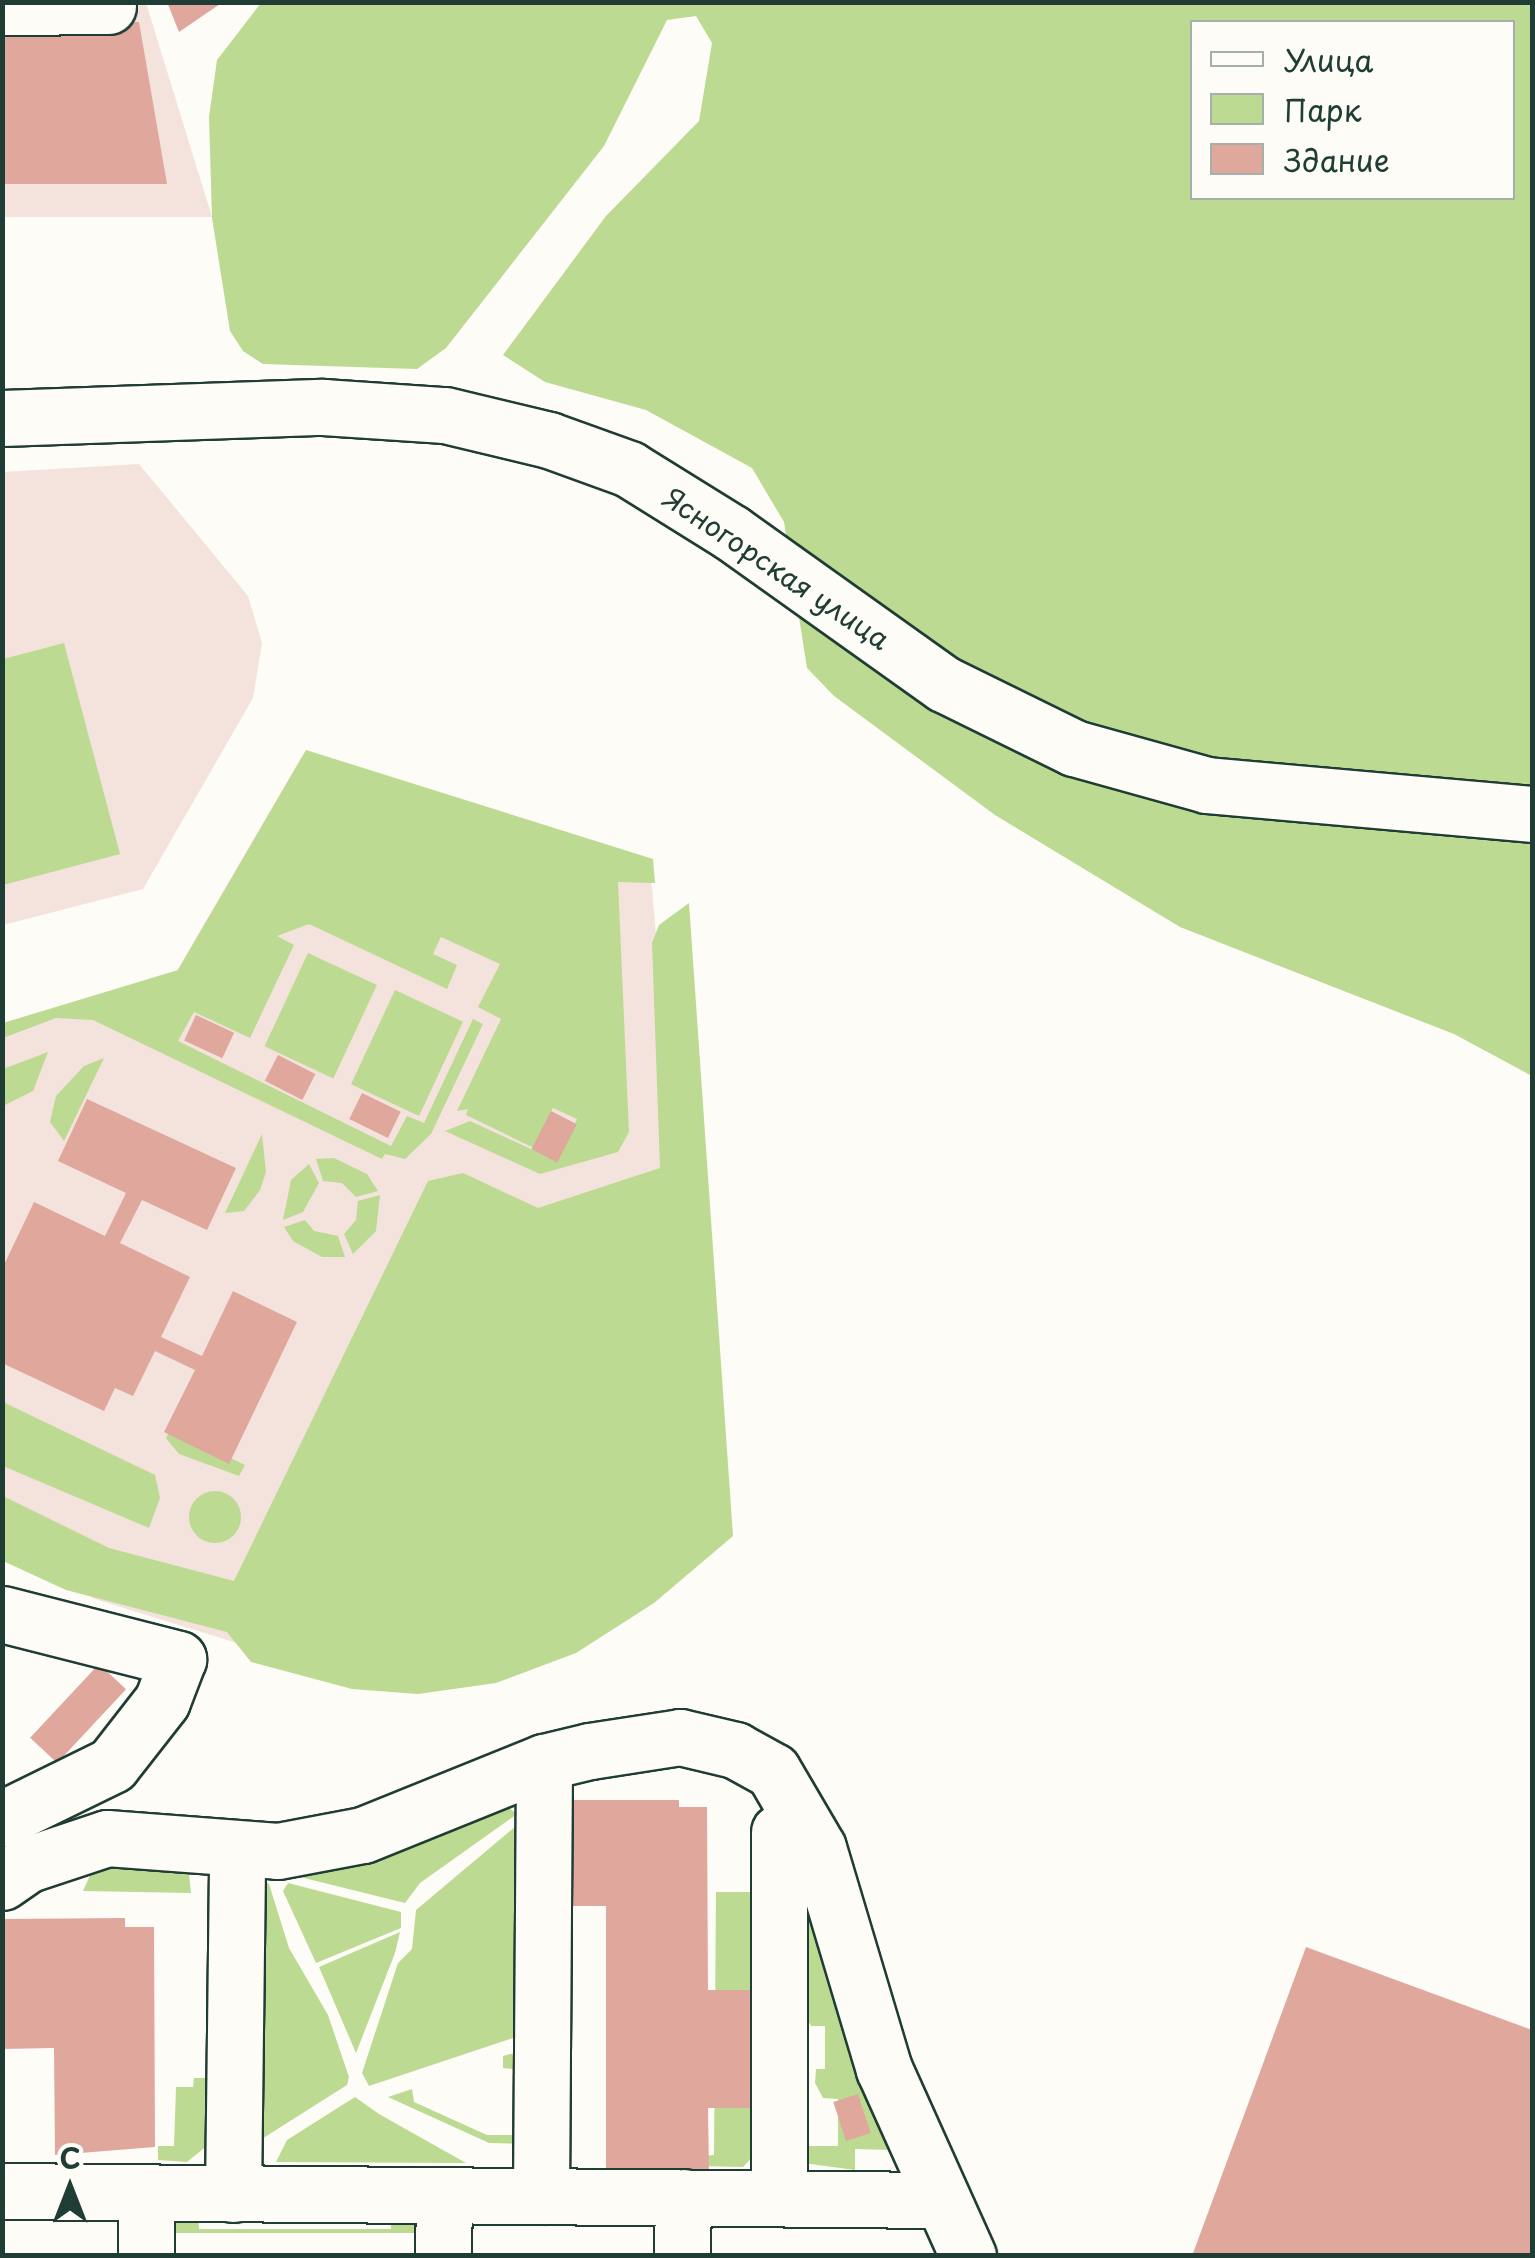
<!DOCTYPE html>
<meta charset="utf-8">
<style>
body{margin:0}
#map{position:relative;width:1535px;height:2258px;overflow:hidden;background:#fdfcf7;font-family:"Playpen Sans",sans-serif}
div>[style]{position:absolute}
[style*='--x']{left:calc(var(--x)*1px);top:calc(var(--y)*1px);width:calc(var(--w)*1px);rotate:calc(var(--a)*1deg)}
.built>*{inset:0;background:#f4e2dc}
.green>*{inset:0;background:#bdda92;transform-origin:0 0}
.round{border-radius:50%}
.building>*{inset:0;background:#e0a79d;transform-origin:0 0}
.roads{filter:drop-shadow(2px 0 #1f3d34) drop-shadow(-2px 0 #1f3d34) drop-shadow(0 2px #1f3d34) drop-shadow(0 -2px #1f3d34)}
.minor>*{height:55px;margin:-27.5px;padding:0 27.5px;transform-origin:27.5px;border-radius:27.5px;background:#fdfcf7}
span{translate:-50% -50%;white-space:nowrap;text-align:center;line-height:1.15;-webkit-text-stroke:9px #fdfcf7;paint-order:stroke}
.street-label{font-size:28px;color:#1f3d34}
.frame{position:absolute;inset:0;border:5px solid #1f3d34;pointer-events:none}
.legend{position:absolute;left:1190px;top:20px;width:325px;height:180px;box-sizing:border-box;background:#fdfcf7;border:2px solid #a4b0a9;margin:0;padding:12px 18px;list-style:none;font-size:30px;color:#1f3d34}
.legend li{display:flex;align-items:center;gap:20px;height:50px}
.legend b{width:50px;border:2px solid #a4b0a9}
.north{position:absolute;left:20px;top:2138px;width:100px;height:100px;-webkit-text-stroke:8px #fdfcf7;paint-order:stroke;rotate:0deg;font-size:28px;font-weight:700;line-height:40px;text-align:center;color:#1f3d34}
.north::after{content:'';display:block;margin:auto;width:35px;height:45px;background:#1f3d34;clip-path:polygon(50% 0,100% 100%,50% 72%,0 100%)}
</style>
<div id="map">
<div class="built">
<i style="clip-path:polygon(3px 3px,146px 3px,212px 217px,3px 217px)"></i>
<i style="clip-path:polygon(139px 464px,248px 596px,262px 643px,253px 698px,143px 889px,3px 925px,3px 472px)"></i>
<i style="clip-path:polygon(301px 758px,651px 877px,706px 1514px,362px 1682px,95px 1599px,3px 1554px,2px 1028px,172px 979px)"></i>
</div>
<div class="green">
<i style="clip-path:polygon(evenodd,261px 3px,1532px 3px,1532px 1076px,1454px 1034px,1180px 927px,995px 815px,834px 696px,807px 668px,784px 522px,752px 468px,646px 410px,545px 382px,503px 355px,606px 216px,699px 121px,712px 43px,696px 16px,667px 20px,604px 146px,446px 348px,417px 369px,263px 364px,243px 351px,230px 331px,212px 218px,209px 117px,217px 60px,261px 3px,1192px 22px,1512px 22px,1512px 198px,1192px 198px,1192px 22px)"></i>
<i style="clip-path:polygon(64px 643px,120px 854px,3px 885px,3px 659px)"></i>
<i style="clip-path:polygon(306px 750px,653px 859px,655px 883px,618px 882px,629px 1132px,618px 1152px,540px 1174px,445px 1131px,470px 1121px,557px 1161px,577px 1119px,553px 1108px,534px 1148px,466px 1115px,468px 1109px,457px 1111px,501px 1019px,478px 1007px,500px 964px,441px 937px,433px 954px,457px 965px,447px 989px,309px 924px,277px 936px,294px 945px,250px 1038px,194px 1012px,178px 1041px,391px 1146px,407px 1116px,424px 1123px,473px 1019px,483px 1024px,431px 1134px,405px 1159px,385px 1154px,382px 1159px,93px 1020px,56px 1018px,3px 1038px,3px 1023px,178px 970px)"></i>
<i style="clip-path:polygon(689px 903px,733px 1536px,654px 1603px,576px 1653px,496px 1683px,418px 1694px,352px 1689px,251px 1662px,227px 1632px,66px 1590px,3px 1561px,3px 1496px,109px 1548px,234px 1581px,428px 1181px,463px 1173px,538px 1208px,660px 1168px,652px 943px,659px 925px)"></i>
<i style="left:308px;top:953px;width:76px;height:103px;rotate:25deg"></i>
<i style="left:395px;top:990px;width:75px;height:104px;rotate:25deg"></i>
<i style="clip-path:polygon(48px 1052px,33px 1091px,3px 1106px,3px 1069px)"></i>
<i style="clip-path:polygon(104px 1058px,64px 1141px,50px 1122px,56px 1096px,84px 1066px)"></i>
<i style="clip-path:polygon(262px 1134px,266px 1172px,260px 1190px,244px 1211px,225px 1213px)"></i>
<i style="clip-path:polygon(334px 1158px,367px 1174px,378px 1191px,356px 1197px,342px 1183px,323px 1181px,316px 1159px)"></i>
<i style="clip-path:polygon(309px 1164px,319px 1183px,303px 1212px,283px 1220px,291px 1180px)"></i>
<i style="clip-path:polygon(380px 1195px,376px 1231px,353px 1254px,344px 1234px,356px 1220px,358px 1201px)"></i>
<i style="clip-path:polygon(305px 1220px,314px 1231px,338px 1236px,345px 1257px,322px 1257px,293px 1241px,284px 1227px)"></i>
<i style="clip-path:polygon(3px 1402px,155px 1475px,160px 1498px,149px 1528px,3px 1466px)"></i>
<i style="clip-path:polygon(171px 1429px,245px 1465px,239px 1476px,179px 1454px,166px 1438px)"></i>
<i class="round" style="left:189px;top:1491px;width:52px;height:52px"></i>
<i style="clip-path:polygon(505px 1805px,517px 1814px,420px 1883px,405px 1903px,284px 1873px)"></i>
<i style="clip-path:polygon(516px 1826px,525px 2034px,369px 2086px,362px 2073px,398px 1963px,412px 1949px,416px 1910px)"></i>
<i style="clip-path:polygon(97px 1860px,188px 1865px,191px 1893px,83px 1891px)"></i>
<i style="clip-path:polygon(796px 1867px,893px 2150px,855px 2149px,855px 2170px,803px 2163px,804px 2146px,838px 2146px,838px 2099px,823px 2098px,815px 2083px,816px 2069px,825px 2069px,825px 2026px,811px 2026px,805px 2015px)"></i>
<i style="clip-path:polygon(257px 1876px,269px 1884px,289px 1948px,328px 2015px,349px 2077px,347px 2085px,257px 2142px)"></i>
<i style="clip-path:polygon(288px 1883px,401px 1912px,401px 1928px,316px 1963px,283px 1891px)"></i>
<i style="clip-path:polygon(716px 1892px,760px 1892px,756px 2153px,743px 2167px,700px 2166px,701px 2156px,714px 2155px)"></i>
<i style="clip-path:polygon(400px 1932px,395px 1953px,356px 2053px,319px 1967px)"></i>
<i style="clip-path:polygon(525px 2050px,523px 2144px,489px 2143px,388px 2097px,412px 2089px,414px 2102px,487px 2135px,512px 2135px,514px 2069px,503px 2068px,503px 2056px)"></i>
<i style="clip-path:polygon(194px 2078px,210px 2078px,208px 2145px,187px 2162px,158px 2160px,158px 2146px,174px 2146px,176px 2087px,193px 2087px)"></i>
<i style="clip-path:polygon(355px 2097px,379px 2114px,466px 2163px,276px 2162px,287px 2140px)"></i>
<i style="clip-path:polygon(198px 2208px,199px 2229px,391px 2229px,391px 2215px,403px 2209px,428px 2233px,163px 2233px,164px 2215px)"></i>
</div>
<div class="building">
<i style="clip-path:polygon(167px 2px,223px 2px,179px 32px)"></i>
<i style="clip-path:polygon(139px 22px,167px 184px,2px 184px,2px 23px)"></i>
<i style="left:196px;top:1015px;width:42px;height:28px;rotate:25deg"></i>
<i style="left:278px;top:1055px;width:42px;height:29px;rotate:27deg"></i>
<i style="left:362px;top:1093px;width:43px;height:29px;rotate:26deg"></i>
<i style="clip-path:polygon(87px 1099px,236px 1168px,207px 1230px,142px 1200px,120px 1243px,190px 1277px,161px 1337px,202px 1356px,233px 1291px,297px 1322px,229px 1464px,164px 1432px,195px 1370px,155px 1351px,133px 1396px,115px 1388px,104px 1411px,2px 1363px,2px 1269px,34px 1202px,105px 1236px,126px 1193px,58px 1161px)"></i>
<i style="left:551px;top:1111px;width:29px;height:43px;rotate:27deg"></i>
<i style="left:99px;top:1664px;width:37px;height:101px;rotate:43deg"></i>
<i style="clip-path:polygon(560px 1800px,679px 1800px,679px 1807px,707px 1807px,708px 1990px,753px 1990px,753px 2108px,708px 2108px,709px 2176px,606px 2171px,606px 1906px,560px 1906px)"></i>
<i style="clip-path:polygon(125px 1918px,125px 1927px,154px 1927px,155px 2147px,55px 2155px,54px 2048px,2px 2049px,2px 1919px)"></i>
<i style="clip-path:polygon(1306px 1947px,1532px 2030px,1532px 2256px,1192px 2256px)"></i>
<i style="left:858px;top:2094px;width:41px;height:26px;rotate:72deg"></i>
</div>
<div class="roads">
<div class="minor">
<i style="--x:2;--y:7;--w:106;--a:-0.5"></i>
<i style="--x:2;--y:418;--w:321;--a:-2"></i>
<i style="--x:323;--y:407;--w:122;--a:3.8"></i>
<i style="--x:445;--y:415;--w:107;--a:13.5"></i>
<i style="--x:549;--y:440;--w:85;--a:19.9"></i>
<i style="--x:629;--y:469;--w:121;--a:31.9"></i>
<i style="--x:732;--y:533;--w:260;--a:35.5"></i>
<i style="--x:944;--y:684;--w:145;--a:26.2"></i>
<i style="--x:1074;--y:748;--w:138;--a:15.5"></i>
<i style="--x:1207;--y:785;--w:326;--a:5.1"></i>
<i style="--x:2;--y:1614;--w:182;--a:14.3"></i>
<i style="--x:178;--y:1659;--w:45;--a:110.9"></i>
<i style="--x:162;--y:1701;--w:81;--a:128"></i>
<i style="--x:112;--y:1765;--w:123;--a:153.9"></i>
<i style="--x:2;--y:1882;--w:29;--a:-35"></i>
<i style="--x:26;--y:1865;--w:85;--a:-18.4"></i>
<i style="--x:107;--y:1838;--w:171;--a:4.3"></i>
<i style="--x:278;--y:1851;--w:86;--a:-10.7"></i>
<i style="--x:363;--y:1835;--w:195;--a:-22"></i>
<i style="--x:544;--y:1762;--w:47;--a:-13.4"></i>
<i style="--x:590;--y:1751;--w:91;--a:-8.8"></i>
<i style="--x:680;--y:1737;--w:57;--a:13.3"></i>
<i style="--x:735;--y:1750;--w:43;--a:28.9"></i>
<i style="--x:773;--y:1771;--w:89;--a:59.7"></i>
<i style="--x:818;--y:1848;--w:231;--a:73.4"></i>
<i style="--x:884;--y:2069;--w:205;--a:65.8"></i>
<i style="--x:2;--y:2191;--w:940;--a:0.55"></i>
<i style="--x:146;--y:2192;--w:64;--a:90"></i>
<i style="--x:233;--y:2194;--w:344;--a:-89.3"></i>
<i style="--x:541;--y:2196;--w:434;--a:-89.6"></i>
<i style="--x:779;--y:2198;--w:366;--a:-90"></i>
<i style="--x:443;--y:2256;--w:60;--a:-89"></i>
<i style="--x:682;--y:2256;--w:59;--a:-89"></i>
</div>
</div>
<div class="street-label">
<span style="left:777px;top:568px;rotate:34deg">Ясногорская улица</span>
</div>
<div class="frame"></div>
<ul class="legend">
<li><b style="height:12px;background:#fdfcf7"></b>Улица</li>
<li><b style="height:28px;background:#bdda92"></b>Парк</li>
<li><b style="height:28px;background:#e0a79d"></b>Здание</li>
</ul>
<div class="north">С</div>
</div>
